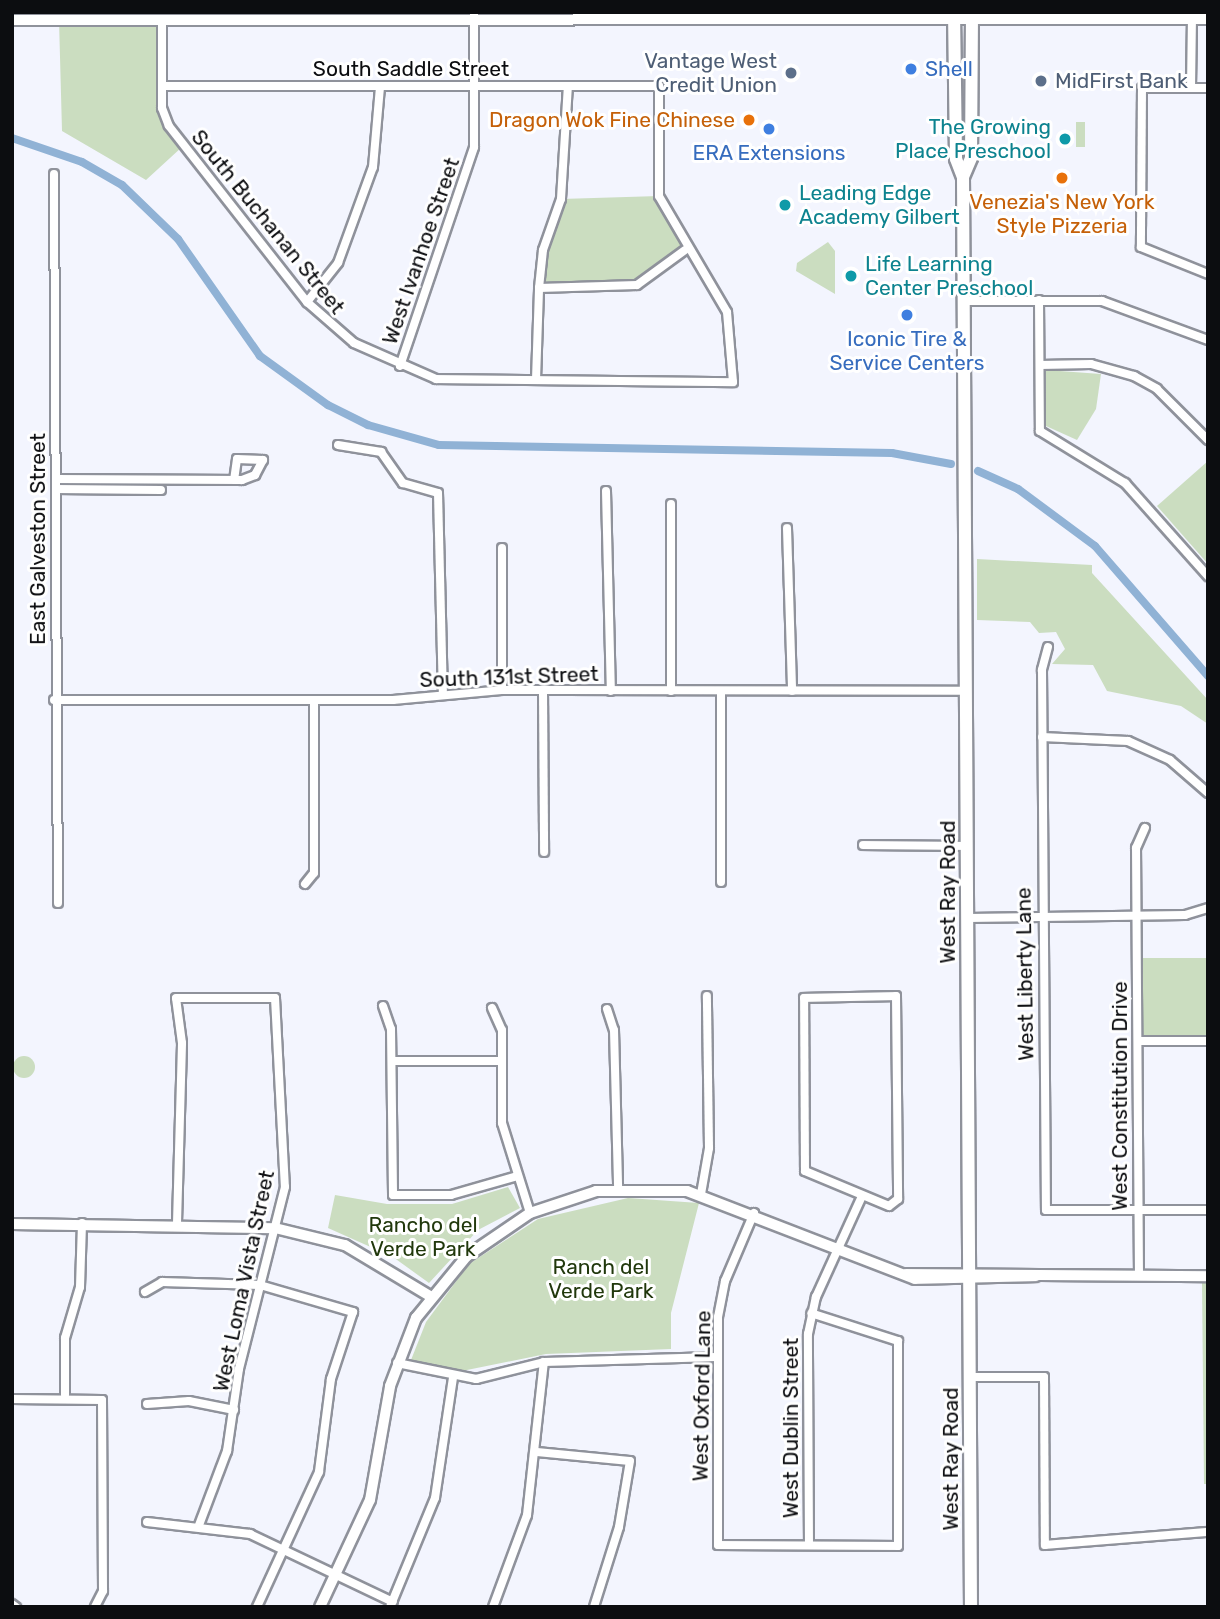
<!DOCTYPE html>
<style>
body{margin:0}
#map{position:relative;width:1220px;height:1619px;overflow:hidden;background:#f3f5fe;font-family:Rubik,sans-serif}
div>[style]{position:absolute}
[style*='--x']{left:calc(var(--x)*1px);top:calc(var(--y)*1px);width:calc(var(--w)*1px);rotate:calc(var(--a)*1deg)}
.green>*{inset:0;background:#cbddc0;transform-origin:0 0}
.round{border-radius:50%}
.canal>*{height:8px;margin:-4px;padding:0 4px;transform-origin:4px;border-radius:4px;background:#90b2d5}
.roads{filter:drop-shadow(2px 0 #8f929b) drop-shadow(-2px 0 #8f929b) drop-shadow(0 2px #8f929b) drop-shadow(0 -2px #8f929b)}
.minor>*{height:8px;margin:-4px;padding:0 4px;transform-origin:4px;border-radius:4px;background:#fff}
.tertiary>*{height:10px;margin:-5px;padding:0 5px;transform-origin:5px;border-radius:5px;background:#fff}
.secondary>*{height:10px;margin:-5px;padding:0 5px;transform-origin:5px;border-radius:5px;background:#fff}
.primary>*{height:12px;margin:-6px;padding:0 6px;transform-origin:6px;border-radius:6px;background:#fff}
.dots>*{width:19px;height:19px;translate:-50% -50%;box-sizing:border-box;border:4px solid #fff;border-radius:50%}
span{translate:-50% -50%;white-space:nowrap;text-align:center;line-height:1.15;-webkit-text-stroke:6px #fff;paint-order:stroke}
.service-label{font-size:21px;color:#4e5e75}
.right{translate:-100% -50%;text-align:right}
.left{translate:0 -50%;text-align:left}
.street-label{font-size:21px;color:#0c0d10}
.shop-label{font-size:21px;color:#366cbe}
.food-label{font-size:21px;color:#c56008}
.culture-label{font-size:21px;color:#0d838f}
.park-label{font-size:21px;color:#21380c}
.frame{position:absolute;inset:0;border:14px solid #0c0d10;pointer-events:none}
</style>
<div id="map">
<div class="green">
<i style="clip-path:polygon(59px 20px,162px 21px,162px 107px,182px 147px,146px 180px,62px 131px)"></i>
<i style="left:1076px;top:122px;width:9px;height:25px"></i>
<i style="clip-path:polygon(659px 196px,685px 250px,637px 285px,539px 288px,543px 250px,561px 199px)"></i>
<i style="clip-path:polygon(828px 242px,835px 251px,835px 294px,796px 271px,797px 263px)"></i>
<i style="clip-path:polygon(1046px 370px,1101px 374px,1096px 409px,1077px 440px,1046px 426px)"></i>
<i style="clip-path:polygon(1208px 461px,1208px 564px,1157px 506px)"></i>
<i style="clip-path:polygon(977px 559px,1092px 565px,1092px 573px,1208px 700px,1208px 724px,1181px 706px,1107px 691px,1093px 665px,1052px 664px,1065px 649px,1056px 632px,1039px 633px,1030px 622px,977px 620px)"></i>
<i style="left:1208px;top:958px;width:77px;height:65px;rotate:90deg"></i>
<i class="round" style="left:13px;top:1056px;width:22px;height:22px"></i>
<i style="clip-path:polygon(508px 1187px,520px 1208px,478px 1230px,429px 1283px,393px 1257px,328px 1228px,335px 1195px,387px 1204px,452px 1204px)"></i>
<i style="clip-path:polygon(628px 1198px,699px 1203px,671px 1313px,671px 1349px,546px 1354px,462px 1371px,411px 1360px,426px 1322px,469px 1264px,538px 1219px)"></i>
<i style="clip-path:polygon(1202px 1282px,1208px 1282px,1208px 1484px,1204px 1484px)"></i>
</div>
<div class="canal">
<i style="--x:12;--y:138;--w:74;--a:18.9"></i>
<i style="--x:82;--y:162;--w:46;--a:29.9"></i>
<i style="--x:122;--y:185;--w:78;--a:44"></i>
<i style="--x:178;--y:239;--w:143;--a:55"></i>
<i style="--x:260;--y:356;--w:84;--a:35.8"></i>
<i style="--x:328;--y:405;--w:45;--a:26.6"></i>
<i style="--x:368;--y:425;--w:74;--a:15.7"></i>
<i style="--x:439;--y:445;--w:453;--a:1"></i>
<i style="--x:892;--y:453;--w:60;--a:10.6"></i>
<i style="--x:978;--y:471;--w:44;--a:24.2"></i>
<i style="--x:1018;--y:489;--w:96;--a:36.5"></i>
<i style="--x:1095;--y:546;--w:172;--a:49"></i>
</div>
<div class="roads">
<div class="minor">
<i style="--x:162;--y:21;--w:87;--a:90"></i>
<i style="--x:162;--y:108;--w:19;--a:69"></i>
<i style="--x:169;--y:126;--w:224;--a:51.9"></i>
<i style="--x:307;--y:302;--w:62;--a:41.1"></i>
<i style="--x:354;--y:343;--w:90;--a:23.7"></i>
<i style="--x:436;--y:379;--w:297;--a:0.6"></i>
<i style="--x:733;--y:382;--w:70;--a:-94.9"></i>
<i style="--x:727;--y:312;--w:134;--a:-120.4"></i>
<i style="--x:659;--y:196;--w:110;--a:-90"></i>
<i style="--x:659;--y:86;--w:497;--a:180"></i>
<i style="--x:1191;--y:88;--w:69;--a:-89.2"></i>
<i style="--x:1208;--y:88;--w:66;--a:180"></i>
<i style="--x:1142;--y:88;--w:159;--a:90.4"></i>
<i style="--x:1141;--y:247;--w:72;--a:21.9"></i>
<i style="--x:54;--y:174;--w:729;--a:89.69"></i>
<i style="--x:539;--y:288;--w:98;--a:-1.8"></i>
<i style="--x:637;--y:285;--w:59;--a:-36.1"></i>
<i style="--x:1039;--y:300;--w:131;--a:89.6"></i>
<i style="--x:1040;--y:431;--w:100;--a:31.5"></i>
<i style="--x:1125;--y:483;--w:125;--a:48.3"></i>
<i style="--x:964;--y:301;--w:138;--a:0"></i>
<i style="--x:1102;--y:301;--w:113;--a:20.2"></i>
<i style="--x:307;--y:302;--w:50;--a:-51.5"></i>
<i style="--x:338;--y:263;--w:102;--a:-70"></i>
<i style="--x:373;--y:167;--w:80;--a:-85"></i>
<i style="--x:1040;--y:365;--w:51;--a:-1.1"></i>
<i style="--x:1091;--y:364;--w:45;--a:15.6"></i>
<i style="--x:1134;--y:376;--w:26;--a:29"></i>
<i style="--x:1157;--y:389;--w:72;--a:45"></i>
<i style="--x:400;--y:366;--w:231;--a:-71.3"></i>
<i style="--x:474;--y:147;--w:135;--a:-90"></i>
<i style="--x:536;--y:380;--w:92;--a:-88.1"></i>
<i style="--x:539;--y:288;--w:38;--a:-84"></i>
<i style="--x:543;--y:250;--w:54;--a:-70.6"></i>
<i style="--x:561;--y:199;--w:113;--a:-86.5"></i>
<i style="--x:338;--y:445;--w:44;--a:9.2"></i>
<i style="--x:381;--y:452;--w:38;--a:55"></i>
<i style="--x:403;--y:483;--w:36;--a:16"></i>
<i style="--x:438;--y:493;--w:200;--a:88.6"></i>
<i style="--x:56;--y:479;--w:186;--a:0.3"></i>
<i style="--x:242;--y:480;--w:14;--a:-21"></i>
<i style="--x:255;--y:475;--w:17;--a:-62"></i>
<i style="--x:263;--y:460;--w:26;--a:-178"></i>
<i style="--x:237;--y:459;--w:21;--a:98"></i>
<i style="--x:56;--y:489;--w:105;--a:0.5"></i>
<i style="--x:606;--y:491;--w:200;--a:88.6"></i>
<i style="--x:671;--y:504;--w:187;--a:90"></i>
<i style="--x:787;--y:528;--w:163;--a:88.2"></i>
<i style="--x:1048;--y:647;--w:24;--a:105"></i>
<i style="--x:1042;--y:670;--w:540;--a:89.58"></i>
<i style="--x:1046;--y:1210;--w:162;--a:0"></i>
<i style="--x:502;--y:690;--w:142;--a:-90"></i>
<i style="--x:543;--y:691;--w:161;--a:89.6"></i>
<i style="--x:54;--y:700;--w:339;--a:0"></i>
<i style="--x:393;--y:700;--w:109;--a:-5.2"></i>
<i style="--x:502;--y:690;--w:464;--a:0.1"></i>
<i style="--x:1042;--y:737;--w:86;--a:2.7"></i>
<i style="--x:1128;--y:741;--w:46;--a:24.3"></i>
<i style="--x:1170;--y:760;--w:50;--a:41"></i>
<i style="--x:863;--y:845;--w:105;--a:0.5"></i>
<i style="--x:721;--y:882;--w:191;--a:-90"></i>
<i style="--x:305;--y:884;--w:14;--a:-51"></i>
<i style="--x:314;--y:873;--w:171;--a:-90"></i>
<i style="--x:968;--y:918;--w:217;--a:-0.8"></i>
<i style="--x:1185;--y:915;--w:24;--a:-17"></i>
<i style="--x:896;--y:996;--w:203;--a:89.4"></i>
<i style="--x:898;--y:1199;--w:11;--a:142"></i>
<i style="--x:889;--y:1206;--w:91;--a:-157.4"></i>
<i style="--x:805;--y:1171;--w:173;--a:-90.3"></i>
<i style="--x:804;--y:998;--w:92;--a:-1.2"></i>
<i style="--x:383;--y:1006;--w:24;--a:71"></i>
<i style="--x:391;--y:1029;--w:166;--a:89.3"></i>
<i style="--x:393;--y:1195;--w:58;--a:0"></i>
<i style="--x:451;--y:1195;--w:66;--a:-15.9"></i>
<i style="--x:492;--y:1008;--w:24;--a:66"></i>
<i style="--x:502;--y:1030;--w:93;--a:90"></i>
<i style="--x:502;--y:1123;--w:94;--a:72.7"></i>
<i style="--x:607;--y:1009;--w:22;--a:72"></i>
<i style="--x:614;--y:1030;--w:158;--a:88.5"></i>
<i style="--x:1138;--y:1041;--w:70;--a:0"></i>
<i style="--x:393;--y:1061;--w:108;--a:0"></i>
<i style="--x:701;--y:1194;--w:47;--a:-80.1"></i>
<i style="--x:709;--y:1148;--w:152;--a:-90.8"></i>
<i style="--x:754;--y:1213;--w:74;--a:113.1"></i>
<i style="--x:725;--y:1281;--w:37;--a:101"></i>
<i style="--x:718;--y:1317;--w:228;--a:90"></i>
<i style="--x:718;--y:1545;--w:180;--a:0.3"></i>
<i style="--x:898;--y:1546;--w:205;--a:-90"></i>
<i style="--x:898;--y:1341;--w:91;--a:-162.2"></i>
<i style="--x:177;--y:1223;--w:180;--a:-88.4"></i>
<i style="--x:182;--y:1043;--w:45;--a:-97.6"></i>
<i style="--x:176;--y:998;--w:99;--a:0"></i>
<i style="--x:275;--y:998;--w:189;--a:87"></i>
<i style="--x:285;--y:1187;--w:188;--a:104.2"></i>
<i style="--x:239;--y:1369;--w:83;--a:98.3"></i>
<i style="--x:227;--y:1451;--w:79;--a:110.7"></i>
<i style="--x:1139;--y:1276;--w:428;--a:-90.4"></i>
<i style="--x:1136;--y:848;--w:22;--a:-66"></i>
<i style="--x:145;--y:1292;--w:20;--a:-30"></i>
<i style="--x:162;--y:1282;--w:98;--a:1.8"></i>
<i style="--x:260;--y:1285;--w:97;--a:16.2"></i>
<i style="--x:353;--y:1312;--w:71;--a:108.2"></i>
<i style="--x:331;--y:1379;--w:94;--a:97.4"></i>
<i style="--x:319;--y:1472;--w:149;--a:114.7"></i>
<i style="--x:397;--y:1363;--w:81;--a:11.4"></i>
<i style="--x:476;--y:1379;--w:70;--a:-14"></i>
<i style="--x:544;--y:1362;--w:172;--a:-1.7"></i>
<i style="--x:970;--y:1377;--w:74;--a:0"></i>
<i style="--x:1044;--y:1377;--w:168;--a:89.7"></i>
<i style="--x:1045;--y:1545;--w:164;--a:-4.6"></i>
<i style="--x:65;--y:1395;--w:57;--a:-90"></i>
<i style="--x:65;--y:1338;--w:53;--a:-73.6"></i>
<i style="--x:80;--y:1287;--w:64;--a:-88.2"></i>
<i style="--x:12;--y:1399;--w:90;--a:0.6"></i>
<i style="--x:102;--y:1400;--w:191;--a:89.7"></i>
<i style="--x:103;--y:1591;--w:18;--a:117"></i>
<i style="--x:147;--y:1404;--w:42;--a:-4.1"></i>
<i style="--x:189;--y:1401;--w:46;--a:11.3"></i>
<i style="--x:537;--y:1452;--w:93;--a:5.5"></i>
<i style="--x:630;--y:1461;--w:67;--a:99.5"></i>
<i style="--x:619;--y:1527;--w:84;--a:107.4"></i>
<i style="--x:147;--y:1522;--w:104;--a:6.6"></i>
<i style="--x:250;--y:1534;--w:158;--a:25.4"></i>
<i style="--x:809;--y:1545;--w:211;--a:-90.3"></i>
<i style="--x:808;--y:1334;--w:38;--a:-78"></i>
<i style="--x:816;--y:1297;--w:111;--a:-65.5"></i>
<i style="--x:12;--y:1604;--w:5;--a:37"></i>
<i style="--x:390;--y:1607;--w:118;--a:-67.6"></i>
<i style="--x:435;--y:1498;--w:121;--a:-81.5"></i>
<i style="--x:493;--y:1607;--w:98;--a:-69.7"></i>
<i style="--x:527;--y:1515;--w:154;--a:-83.7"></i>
</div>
<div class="tertiary">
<i style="--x:12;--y:1224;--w:263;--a:0.9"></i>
<i style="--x:275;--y:1228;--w:72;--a:13.7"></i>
<i style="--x:345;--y:1245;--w:99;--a:31"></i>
<i style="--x:906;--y:1274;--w:302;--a:0.4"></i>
<i style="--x:320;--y:1607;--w:118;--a:-65"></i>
<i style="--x:370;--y:1500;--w:116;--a:-80"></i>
<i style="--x:390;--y:1386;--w:73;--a:-69.1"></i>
<i style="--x:416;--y:1318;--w:80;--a:-50.6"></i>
<i style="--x:467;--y:1256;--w:76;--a:-34.3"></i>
<i style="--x:530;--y:1213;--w:70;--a:-18.4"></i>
<i style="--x:596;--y:1191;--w:91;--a:0"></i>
<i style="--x:687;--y:1191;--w:244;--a:21.1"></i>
<i style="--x:915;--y:1279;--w:121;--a:-1.4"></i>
</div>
<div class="secondary">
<i style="--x:12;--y:20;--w:1196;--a:-0.05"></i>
</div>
<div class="primary">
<i style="--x:954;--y:12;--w:147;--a:89.2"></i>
<i style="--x:956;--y:159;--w:19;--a:69"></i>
<i style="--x:963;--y:177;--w:1430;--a:89.68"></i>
<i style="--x:963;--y:177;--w:21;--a:-67"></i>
<i style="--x:971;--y:158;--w:146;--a:-89.6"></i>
</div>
</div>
<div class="dots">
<i style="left:911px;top:69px;background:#3f7fe0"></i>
<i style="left:791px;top:73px;background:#5c6f8a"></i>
<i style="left:1041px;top:81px;background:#5c6f8a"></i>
<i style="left:749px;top:120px;background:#e8710a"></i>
<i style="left:769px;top:129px;background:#3f7fe0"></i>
<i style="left:1065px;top:139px;background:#0f9aa8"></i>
<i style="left:1062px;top:178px;background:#e8710a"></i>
<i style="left:785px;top:205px;background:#0f9aa8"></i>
<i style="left:851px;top:276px;background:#0f9aa8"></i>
<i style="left:907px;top:315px;background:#3f7fe0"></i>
</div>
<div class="service-label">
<span class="right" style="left:777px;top:73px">Vantage West<br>Credit Union</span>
<span class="left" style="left:1055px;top:81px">MidFirst Bank</span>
</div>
<div class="street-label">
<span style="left:411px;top:69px">South Saddle Street</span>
<span style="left:268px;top:222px;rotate:51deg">South Buchanan Street</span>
<span style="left:421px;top:251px;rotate:-71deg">West Ivanhoe Street</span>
<span style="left:38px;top:539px;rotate:-90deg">East Galveston Street</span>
<span style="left:509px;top:677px;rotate:-2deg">South 131st Street</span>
<span style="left:948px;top:892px;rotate:-90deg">West Ray Road</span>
<span style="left:1025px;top:974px;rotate:-91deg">West Liberty Lane</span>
<span style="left:1120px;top:1096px;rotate:-90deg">West Constitution Drive</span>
<span style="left:244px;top:1281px;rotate:-78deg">West Loma Vista Street</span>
<span style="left:702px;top:1396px;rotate:-89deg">West Oxford Lane</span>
<span style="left:791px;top:1428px;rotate:-90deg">West Dublin Street</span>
<span style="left:951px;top:1459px;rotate:-90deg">West Ray Road</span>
</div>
<div class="shop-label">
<span class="left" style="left:925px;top:69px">Shell</span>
<span style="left:769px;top:153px">ERA Extensions</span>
<span style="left:907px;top:351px">Iconic Tire &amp;<br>Service Centers</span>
</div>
<div class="food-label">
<span class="right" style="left:735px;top:120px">Dragon Wok Fine Chinese</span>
<span style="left:1062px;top:214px">Venezia's New York<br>Style Pizzeria</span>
</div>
<div class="culture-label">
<span class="right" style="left:1051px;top:139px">The Growing<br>Place Preschool</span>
<span class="left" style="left:799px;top:205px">Leading Edge<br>Academy Gilbert</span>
<span class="left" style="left:865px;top:276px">Life Learning<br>Center Preschool</span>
</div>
<div class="park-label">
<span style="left:423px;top:1237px">Rancho del<br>Verde Park</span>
<span style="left:601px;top:1279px">Ranch del<br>Verde Park</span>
</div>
<div class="frame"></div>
</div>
